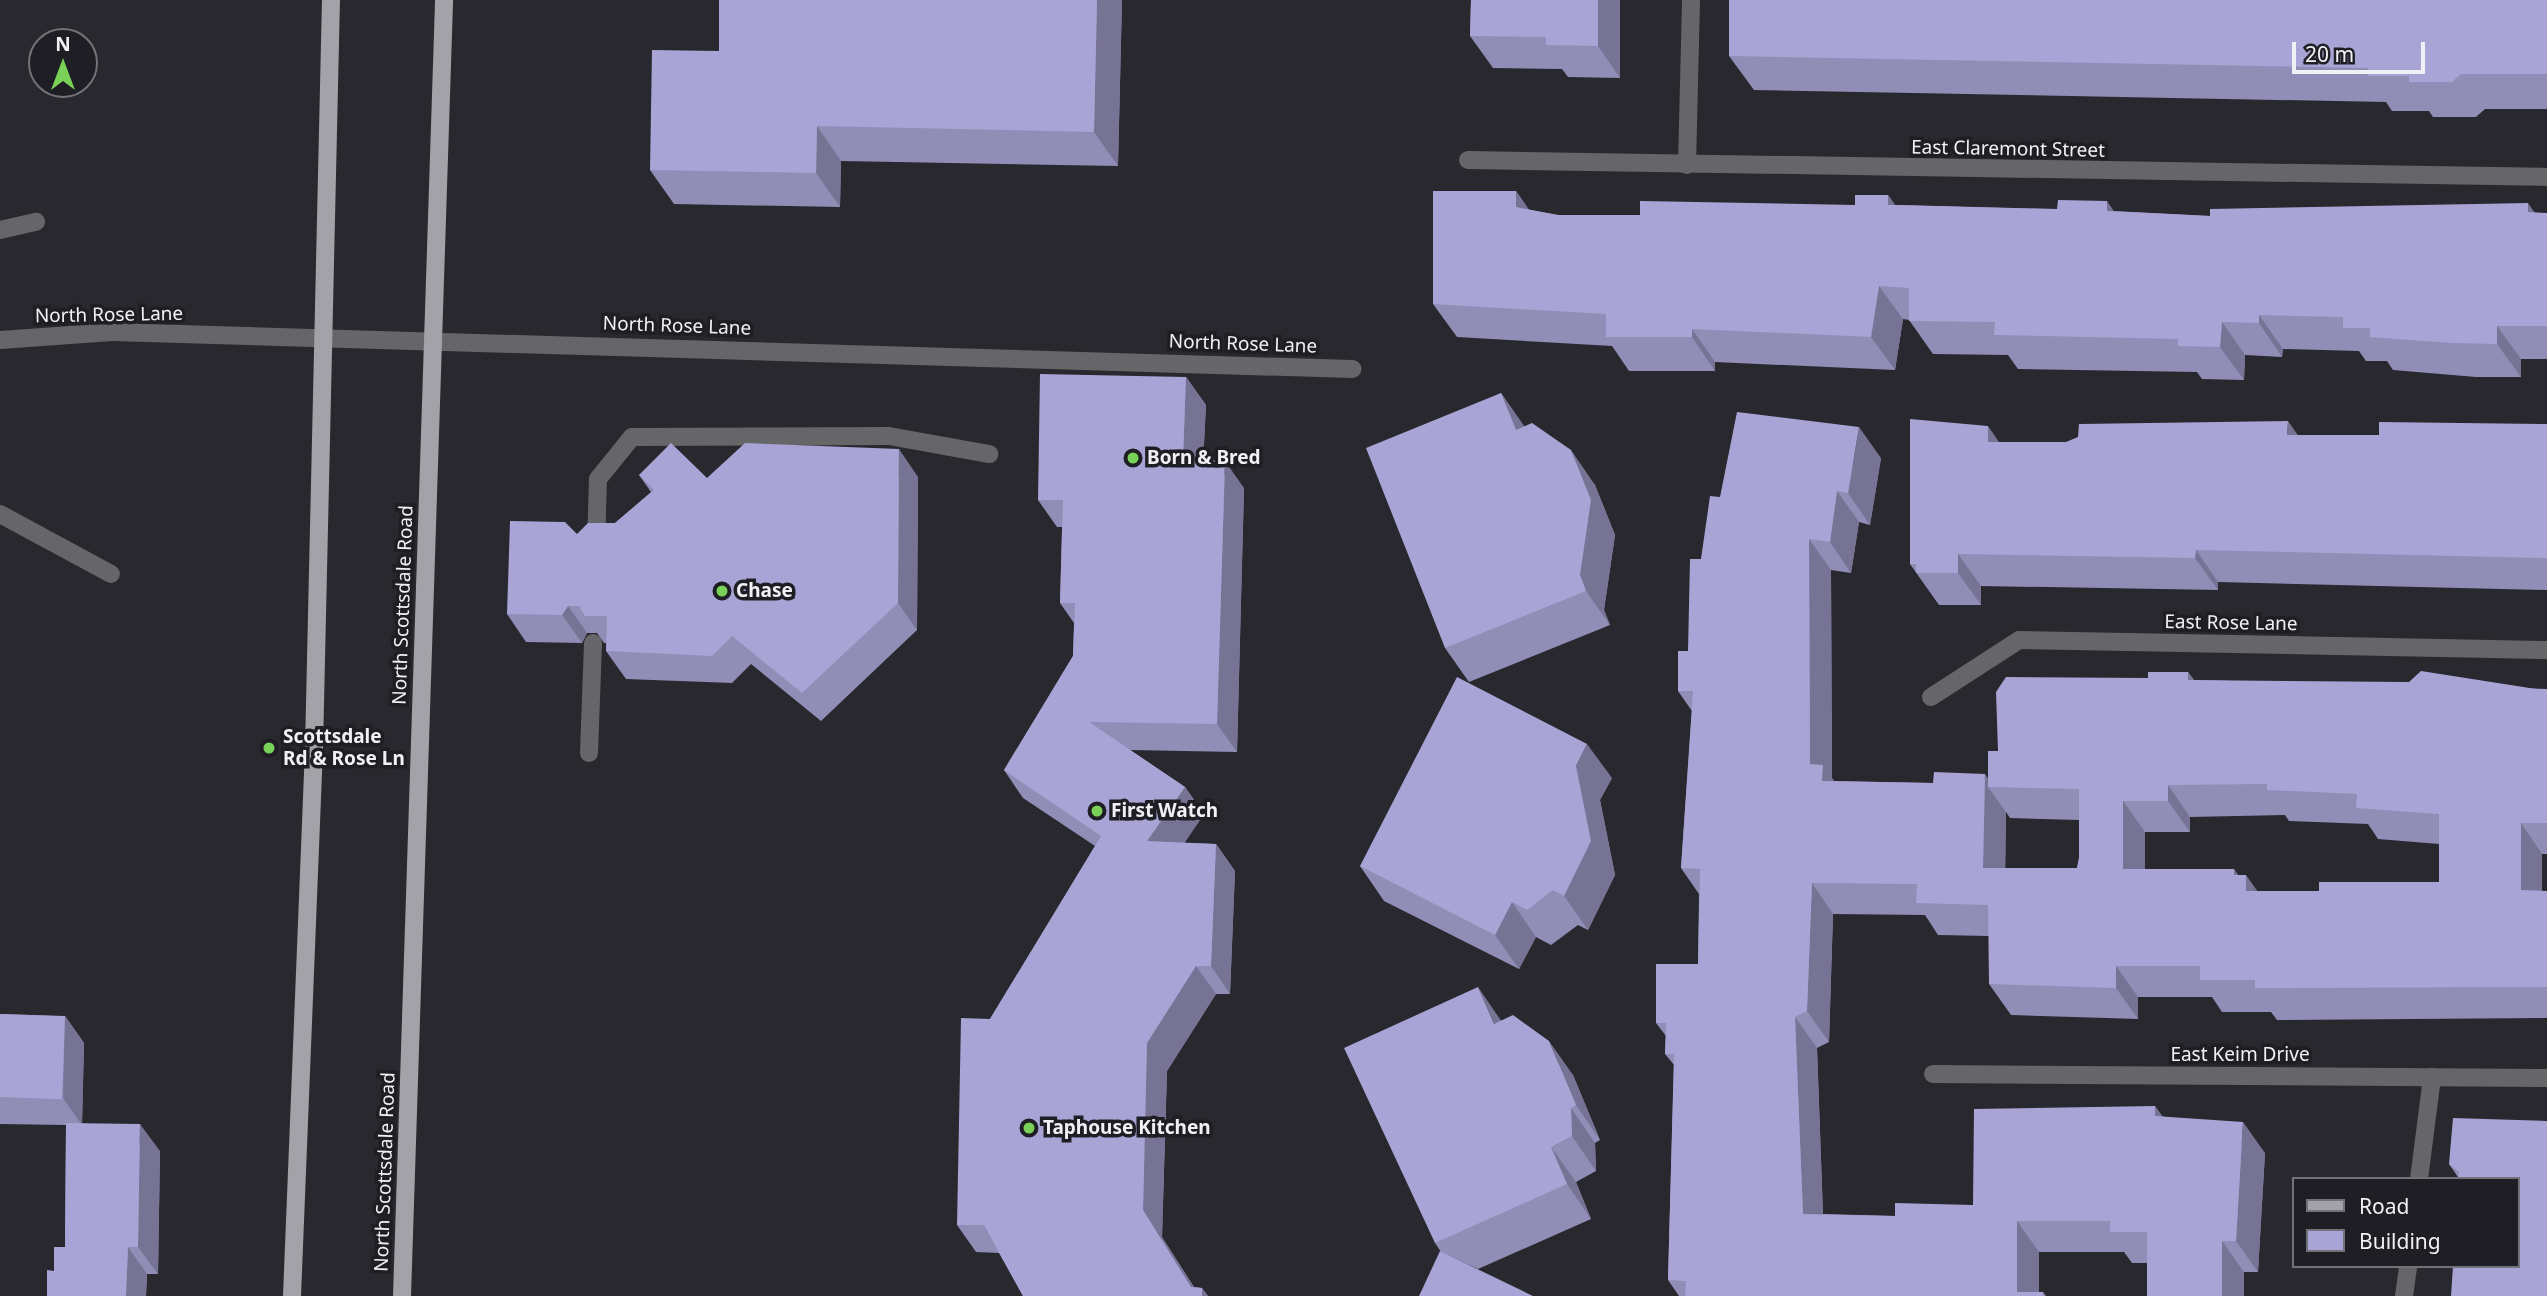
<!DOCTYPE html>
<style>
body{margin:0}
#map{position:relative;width:2547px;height:1296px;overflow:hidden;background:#28282e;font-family:"Noto Sans",sans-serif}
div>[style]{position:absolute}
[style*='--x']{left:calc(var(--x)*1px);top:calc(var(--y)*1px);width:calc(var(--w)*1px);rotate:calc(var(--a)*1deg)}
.minor>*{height:18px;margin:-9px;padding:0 9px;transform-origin:9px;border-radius:9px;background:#666669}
.major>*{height:18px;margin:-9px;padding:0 9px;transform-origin:9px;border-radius:9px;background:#a3a2a8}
.wall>*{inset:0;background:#908db7}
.shaded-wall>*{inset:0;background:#767395}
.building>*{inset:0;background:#a8a4d5;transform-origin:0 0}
.dots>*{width:19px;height:19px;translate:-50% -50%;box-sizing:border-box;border:4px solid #1f1e24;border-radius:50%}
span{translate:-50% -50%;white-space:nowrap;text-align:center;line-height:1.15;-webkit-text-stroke:7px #1f1e24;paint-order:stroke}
.street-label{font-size:19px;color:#f1f1f5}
.poi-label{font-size:19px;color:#f1f1f5;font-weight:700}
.left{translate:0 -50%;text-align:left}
.legend{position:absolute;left:2292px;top:1177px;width:228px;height:91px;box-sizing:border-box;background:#1f1e24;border:2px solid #737278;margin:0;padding:9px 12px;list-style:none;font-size:21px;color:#f1f1f5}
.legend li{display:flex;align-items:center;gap:14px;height:35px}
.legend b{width:35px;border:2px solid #737278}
.north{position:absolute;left:28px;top:28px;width:70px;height:70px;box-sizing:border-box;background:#1f1e24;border:2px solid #737278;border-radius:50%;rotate:0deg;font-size:19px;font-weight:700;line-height:28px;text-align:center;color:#f1f1f5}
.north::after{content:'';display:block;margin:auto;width:24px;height:32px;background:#79d158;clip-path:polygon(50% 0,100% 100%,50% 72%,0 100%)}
.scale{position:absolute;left:2292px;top:42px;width:133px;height:32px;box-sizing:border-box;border:4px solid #f1f1f5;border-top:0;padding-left:9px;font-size:21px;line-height:24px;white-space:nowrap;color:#f1f1f5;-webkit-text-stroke:5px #1f1e24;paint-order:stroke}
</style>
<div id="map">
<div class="minor">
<i style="--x:1468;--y:160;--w:1079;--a:0.9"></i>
<i style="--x:1687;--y:165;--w:165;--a:-88.6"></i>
<i style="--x:0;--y:230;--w:37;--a:-13"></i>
<i style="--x:0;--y:340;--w:112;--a:-4.1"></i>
<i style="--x:112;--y:332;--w:1241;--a:1.71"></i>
<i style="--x:0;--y:514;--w:126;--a:28.4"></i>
<i style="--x:596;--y:546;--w:67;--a:-88.3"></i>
<i style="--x:598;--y:479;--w:54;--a:-51"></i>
<i style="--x:632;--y:437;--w:257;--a:-0.2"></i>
<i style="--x:889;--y:436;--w:102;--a:10.2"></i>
<i style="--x:1931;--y:697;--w:105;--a:-32.9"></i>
<i style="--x:2019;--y:640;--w:528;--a:1.09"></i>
<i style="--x:589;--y:753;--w:110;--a:-87.9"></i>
<i style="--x:1933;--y:1074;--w:614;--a:0.37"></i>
<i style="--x:2419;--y:1179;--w:103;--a:-82.7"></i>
<i style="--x:2404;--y:1296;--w:30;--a:-82"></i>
</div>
<div class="major">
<i style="--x:292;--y:1296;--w:548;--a:-87.7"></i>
<i style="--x:314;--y:748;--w:748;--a:-88.7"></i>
<i style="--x:402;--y:1296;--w:1297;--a:-88.14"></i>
</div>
<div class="wall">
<i style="clip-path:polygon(1122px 0,1118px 166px,841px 161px,840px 207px,674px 204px,650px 170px,719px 51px)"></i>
<i style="clip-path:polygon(1471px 0,1620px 0,1620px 78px,1568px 77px,1562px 69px,1493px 68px,1470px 36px)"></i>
<i style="clip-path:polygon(2547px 0,2547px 109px,2485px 109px,2476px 117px,2433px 117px,2429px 111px,2392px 111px,2386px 102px,1754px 90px,1729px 56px)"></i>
<i style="clip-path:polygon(1516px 191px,1529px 210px,1558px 215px,1640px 215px,1855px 205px,1888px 195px,1895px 205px,2114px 211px,2210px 216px,2547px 213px,2547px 359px,2521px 359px,2521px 377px,2476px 377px,2393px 370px,2387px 361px,2366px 361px,2359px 351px,2283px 349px,2282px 357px,2245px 355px,2244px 380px,2202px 379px,2197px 372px,2018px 369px,2008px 355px,1933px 354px,1909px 320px,1903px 319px,1895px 370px,1715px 362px,1715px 371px,1629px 371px,1612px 346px,1457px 337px,1433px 304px)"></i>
<i style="clip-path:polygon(1186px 377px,1206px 405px,1203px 460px,1244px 488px,1237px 752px,1130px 750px,1185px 787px,1204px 814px,1184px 843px,1216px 844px,1235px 871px,1230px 994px,1216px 994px,1167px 1071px,1162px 1237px,1194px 1287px,1202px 1288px,1208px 1296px,1023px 1296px,999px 1253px,976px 1252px,957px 1225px,990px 1019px,1095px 846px,1023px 798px,1004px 770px,1073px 656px,1074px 623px,1060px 603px,1062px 527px,1057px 527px,1038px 500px)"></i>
<i style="clip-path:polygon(1501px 393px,1524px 426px,1595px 485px,1615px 535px,1604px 610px,1610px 625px,1469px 682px,1445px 648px)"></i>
<i style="clip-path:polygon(2547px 424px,2547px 590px,2218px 582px,2218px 590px,1981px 586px,1981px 605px,1939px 605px,1910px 564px,1999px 442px,2066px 442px,2298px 435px,2379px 435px)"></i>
<i style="clip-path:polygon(evenodd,1881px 458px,1870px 525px,1859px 522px,1851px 573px,1831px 570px,1832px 778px,1834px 781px,1933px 783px,1988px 779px,1998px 751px,2148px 678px,2188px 672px,2194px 680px,2547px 689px,2547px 854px,2542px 854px,2542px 891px,2547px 891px,2547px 1018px,2277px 1020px,2271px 1012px,2222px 1012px,2212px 997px,2138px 997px,2138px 1019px,2011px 1015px,1989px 984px,1989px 936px,1938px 935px,1925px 915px,1833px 914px,1829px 1042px,1817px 1048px,1823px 1214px,1895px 1216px,1973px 1205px,2155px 1106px,2162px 1116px,2265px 1153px,2258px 1272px,2244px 1272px,2244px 1296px,2147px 1263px,2132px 1263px,2124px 1252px,2039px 1252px,2039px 1292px,2043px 1292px,2046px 1296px,1679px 1296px,1668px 1280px,1674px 1065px,1665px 1054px,1666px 1036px,1656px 1023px,1698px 964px,1699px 894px,1681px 868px,1692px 711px,1678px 691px,1688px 651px,1701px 559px,1720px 497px,1881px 458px,2006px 812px,2010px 818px,2079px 820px,2079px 858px,2077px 868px,2005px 868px,2006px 812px,1881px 458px,2285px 815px,2289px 821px,2368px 824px,2378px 839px,2439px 844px,2439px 882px,2319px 891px,2257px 891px,2238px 875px,2234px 869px,2145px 869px,2145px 832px,2190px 832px,2190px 817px,2285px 815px)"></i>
<i style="clip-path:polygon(639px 475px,707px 478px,918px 477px,917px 630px,821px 721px,751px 664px,732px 683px,626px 679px,606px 651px,607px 643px,604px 643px,597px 633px,587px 633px,582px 643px,526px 642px,507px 614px,577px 534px,615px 523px,651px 492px)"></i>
<i style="clip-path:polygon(1612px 778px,1600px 800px,1615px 875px,1588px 930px,1578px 925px,1551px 945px,1536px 937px,1519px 969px,1384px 901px,1360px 866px)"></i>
<i style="clip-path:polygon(0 1014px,65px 1016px,84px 1043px,82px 1123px,160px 1151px,158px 1274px,147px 1274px,146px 1296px,47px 1296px,54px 1271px,65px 1247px,66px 1125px,0 1124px)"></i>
<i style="clip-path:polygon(1501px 1020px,1573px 1075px,1600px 1140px,1595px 1143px,1596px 1171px,1576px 1182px,1591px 1219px,1478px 1269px,1441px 1252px,1435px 1243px)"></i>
<i style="clip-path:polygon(2547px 1121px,2458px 1177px,2449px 1164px)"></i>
</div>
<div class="shaded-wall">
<i style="clip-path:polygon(1097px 0,1122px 0,1118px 166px,1094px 132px)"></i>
<i style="clip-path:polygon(1598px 0,1620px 0,1620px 78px,1598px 46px)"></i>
<i style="clip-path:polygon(817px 126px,841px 161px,840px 207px,816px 173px)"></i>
<i style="clip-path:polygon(1516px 191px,1539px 224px,1516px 207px)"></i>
<i style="clip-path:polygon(1888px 195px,1912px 229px,1888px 205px)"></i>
<i style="clip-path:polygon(2107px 201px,2130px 235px,2107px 211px)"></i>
<i style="clip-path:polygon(2528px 203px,2547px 230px,2528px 212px)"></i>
<i style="clip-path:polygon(1879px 286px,1903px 319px,1895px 370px,1871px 337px)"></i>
<i style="clip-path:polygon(2259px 315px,2283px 349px,2282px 357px,2259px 323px)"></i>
<i style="clip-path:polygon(2222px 322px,2245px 355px,2244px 380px,2220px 347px)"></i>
<i style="clip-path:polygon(2497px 326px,2521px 359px,2521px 377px,2497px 344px)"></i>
<i style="clip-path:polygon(1692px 329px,1715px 362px,1715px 371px,1692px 337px)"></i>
<i style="clip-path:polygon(1186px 377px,1206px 405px,1202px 486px,1183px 459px)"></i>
<i style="clip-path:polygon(1501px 393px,1525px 428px,1516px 430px)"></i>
<i style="clip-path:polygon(2288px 421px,2311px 454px,2287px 435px)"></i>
<i style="clip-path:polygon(1988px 426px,2010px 458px,1988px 442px)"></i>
<i style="clip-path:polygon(1859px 427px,1881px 458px,1870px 525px,1848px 493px)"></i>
<i style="clip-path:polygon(899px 449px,918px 477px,917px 630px,898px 603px)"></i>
<i style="clip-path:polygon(1571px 450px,1595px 485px,1615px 535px,1604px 610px,1610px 625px,1586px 591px,1580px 575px)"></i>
<i style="clip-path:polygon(1225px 461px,1244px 488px,1237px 752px,1217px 724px)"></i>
<i style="clip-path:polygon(1837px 491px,1859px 522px,1851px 573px,1830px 542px)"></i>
<i style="clip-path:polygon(1809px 539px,1831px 570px,1832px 778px,1845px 796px,1832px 794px,1810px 764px)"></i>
<i style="clip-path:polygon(2196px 550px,2218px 582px,2218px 590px,2195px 558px)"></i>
<i style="clip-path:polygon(1958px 554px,1981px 586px,1981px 605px,1958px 573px)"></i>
<i style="clip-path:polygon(568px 606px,587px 633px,582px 643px,562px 615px)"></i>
<i style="clip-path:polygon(2188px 672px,2210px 703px,2188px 680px)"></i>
<i style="clip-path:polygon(1587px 744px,1612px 778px,1600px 800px,1615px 875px,1588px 930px,1564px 896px,1576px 766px)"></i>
<i style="clip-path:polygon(1985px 774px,1994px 787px,1988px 787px,2006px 812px,2005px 899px,1983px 868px)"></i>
<i style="clip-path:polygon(2168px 785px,2190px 817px,2190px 832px,2168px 801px)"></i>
<i style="clip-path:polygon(1185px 787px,1204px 814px,1167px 869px,1147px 841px)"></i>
<i style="clip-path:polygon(2123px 801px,2145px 832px,2145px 901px,2123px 869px)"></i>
<i style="clip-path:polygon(2521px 823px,2542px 854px,2542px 921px,2521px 890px)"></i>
<i style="clip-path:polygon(1216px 844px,1235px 871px,1230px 994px,1211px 966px)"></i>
<i style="clip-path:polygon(2234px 869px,2246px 887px,2246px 875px,2268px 906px,2256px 904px,2234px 875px)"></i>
<i style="clip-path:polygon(1812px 883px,1833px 914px,1829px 1042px,1807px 1011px)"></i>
<i style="clip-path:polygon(1512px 902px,1536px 937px,1519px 969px,1495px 935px)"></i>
<i style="clip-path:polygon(1196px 966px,1216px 994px,1167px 1071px,1162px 1237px,1199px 1296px,1191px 1287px,1143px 1210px,1147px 1043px)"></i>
<i style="clip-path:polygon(2116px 966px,2138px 997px,2138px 1019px,2116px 988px)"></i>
<i style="clip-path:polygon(1478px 987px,1502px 1022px,1494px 1024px)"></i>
<i style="clip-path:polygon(65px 1016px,84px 1043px,82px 1125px,63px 1098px)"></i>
<i style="clip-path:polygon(1795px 1017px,1817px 1048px,1824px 1245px,1803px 1214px)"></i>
<i style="clip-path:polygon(1549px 1041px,1573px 1075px,1600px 1140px,1576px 1105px)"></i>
<i style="clip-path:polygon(2155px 1106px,2177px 1137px,2155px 1116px)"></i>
<i style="clip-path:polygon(1571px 1108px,1595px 1143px,1596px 1171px,1572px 1136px)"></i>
<i style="clip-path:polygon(2243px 1122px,2265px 1153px,2258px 1272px,2236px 1241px)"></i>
<i style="clip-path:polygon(140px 1124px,160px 1151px,158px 1274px,138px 1247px)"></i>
<i style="clip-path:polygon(1551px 1147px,1576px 1182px,1591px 1219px,1567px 1184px)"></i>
<i style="clip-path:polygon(2017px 1221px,2039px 1252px,2039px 1296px,2017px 1292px)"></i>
<i style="clip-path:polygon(2222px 1241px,2244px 1272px,2244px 1296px,2222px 1296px)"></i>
<i style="clip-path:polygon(128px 1247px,147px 1274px,146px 1296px,126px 1296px)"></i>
<i style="clip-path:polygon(1202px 1288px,1208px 1296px,1202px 1296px)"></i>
</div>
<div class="building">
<i style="clip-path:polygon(719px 0,1097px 0,1094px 132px,817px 126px,816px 173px,650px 170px,652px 50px,719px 51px)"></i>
<i style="clip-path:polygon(1471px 0,1598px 0,1598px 46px,1546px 45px,1546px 37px,1470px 36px)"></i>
<i style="clip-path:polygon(1729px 0,2547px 0,2547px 74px,2461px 74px,2452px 82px,2409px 82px,2409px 76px,2368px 76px,2368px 68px,1729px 56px)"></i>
<i style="clip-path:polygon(1433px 191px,1516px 191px,1516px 207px,1558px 215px,1640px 215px,1640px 201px,1855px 205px,1855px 195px,1888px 195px,1888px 205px,1898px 205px,2057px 209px,2058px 200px,2107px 201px,2107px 211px,2210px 216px,2210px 209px,2528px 203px,2528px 212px,2547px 213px,2547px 326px,2497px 326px,2497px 344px,2452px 343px,2370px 337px,2370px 328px,2343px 328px,2343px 317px,2259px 315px,2259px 323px,2222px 322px,2220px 347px,2178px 346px,2178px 339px,1994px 335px,1995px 322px,1909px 321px,1909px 288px,1879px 286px,1871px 337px,1692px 329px,1692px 337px,1606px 337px,1606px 314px,1433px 304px)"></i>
<i style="clip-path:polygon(1040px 374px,1186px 377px,1183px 459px,1225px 461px,1217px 724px,1089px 722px,1185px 787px,1147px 841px,1216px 844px,1211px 966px,1196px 966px,1147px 1043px,1143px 1210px,1191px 1287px,1202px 1288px,1202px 1296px,1023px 1296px,984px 1225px,957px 1225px,961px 1018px,990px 1019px,1101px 836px,1004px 770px,1073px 656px,1075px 603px,1060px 603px,1063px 500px,1038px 500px)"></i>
<i style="clip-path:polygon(1501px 393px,1516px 430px,1532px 423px,1571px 450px,1591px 500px,1580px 575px,1586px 591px,1445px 648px,1366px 448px)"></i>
<i style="clip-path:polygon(evenodd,1737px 412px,1859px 427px,1848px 493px,1837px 491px,1830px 542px,1809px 539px,1810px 764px,1823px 765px,1822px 781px,1933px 783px,1934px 772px,1985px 774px,1983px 868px,2077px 868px,2079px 858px,2079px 789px,1988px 787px,1988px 751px,1998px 751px,1996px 692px,2006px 677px,2148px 678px,2148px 672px,2188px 672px,2188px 680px,2409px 682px,2421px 671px,2536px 689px,2547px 689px,2547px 823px,2521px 823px,2521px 890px,2547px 891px,2547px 987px,2255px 988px,2255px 980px,2200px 980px,2200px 966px,2116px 966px,2116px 988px,1989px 984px,1988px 905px,1916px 903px,1917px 884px,1812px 883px,1807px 1011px,1795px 1017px,1803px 1214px,1895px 1216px,1895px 1203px,1973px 1205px,1974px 1109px,2155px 1106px,2155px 1116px,2243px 1122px,2236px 1241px,2222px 1241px,2222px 1296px,2147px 1296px,2147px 1232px,2110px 1232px,2110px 1221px,2017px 1221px,2017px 1292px,2043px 1292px,2043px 1296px,1685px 1296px,1686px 1281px,1668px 1280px,1674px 1054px,1665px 1054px,1666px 1023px,1656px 1023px,1656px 964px,1698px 964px,1700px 869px,1681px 868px,1693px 691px,1678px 691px,1678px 651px,1688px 651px,1690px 559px,1701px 559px,1710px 496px,1720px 497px,1737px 412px,2267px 784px,2267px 790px,2357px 794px,2356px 808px,2439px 814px,2439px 882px,2319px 882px,2319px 891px,2246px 891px,2246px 875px,2234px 875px,2234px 869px,2123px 869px,2123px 801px,2168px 801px,2168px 785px,2267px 784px)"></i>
<i style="clip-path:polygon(1910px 419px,1988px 426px,1988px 442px,2066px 442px,2078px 437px,2079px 424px,2288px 421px,2287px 435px,2379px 435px,2379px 422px,2547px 424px,2547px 558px,2196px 550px,2195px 558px,1958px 554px,1958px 573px,1916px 573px,1916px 564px,1910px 564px)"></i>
<i style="clip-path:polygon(671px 443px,707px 478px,745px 443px,899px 449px,898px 603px,802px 693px,732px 636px,712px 656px,606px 651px,607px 616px,585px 616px,579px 606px,568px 606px,562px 615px,507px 614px,510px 521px,565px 522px,577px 534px,588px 523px,615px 523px,654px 490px,639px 475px)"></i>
<i style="clip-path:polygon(1457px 677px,1587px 744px,1576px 766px,1591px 841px,1564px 896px,1553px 890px,1527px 910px,1512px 902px,1495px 935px,1360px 866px)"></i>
<i style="clip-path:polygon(1478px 987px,1494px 1024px,1513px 1015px,1549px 1041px,1576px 1105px,1571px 1108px,1572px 1136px,1551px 1147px,1567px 1184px,1435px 1243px,1344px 1048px)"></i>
<i style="left:0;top:1014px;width:65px;height:83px;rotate:2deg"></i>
<i style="clip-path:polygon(2453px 1118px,2547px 1121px,2547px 1296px,2451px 1296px,2453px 1266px,2517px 1266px,2517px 1179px,2458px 1179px,2459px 1172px,2449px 1164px)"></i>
<i style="clip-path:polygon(66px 1123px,140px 1124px,138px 1247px,128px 1247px,126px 1296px,47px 1296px,47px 1270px,54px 1271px,54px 1247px,65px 1247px)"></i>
<i style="clip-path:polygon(1440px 1251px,1533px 1296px,1419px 1296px)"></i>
</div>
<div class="dots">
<i style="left:1133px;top:458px;background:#79d158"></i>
<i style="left:722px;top:591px;background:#79d158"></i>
<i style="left:269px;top:748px;background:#79d158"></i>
<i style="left:1097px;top:811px;background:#79d158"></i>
<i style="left:1029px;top:1128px;background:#79d158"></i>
</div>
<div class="street-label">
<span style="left:2008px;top:149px;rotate:1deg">East Claremont Street</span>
<span style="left:109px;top:315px;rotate:-1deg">North Rose Lane</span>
<span style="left:677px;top:326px;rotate:2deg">North Rose Lane</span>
<span style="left:1243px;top:344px;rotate:2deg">North Rose Lane</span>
<span style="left:403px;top:605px;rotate:-88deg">North Scottsdale Road</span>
<span style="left:2231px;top:623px;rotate:1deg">East Rose Lane</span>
<span style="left:2240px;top:1055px">East Keim Drive</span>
<span style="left:385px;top:1172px;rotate:-88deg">North Scottsdale Road</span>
</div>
<div class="poi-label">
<span class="left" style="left:1147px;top:458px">Born &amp; Bred</span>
<span class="left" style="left:736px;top:591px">Chase</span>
<span class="left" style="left:283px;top:748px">Scottsdale<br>Rd &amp; Rose Ln</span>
<span class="left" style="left:1111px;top:811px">First Watch</span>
<span class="left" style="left:1043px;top:1128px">Taphouse Kitchen</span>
</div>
<ul class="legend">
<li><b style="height:9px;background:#a3a2a8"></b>Road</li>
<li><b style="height:19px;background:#a8a4d5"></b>Building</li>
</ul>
<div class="north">N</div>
<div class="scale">20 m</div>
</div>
